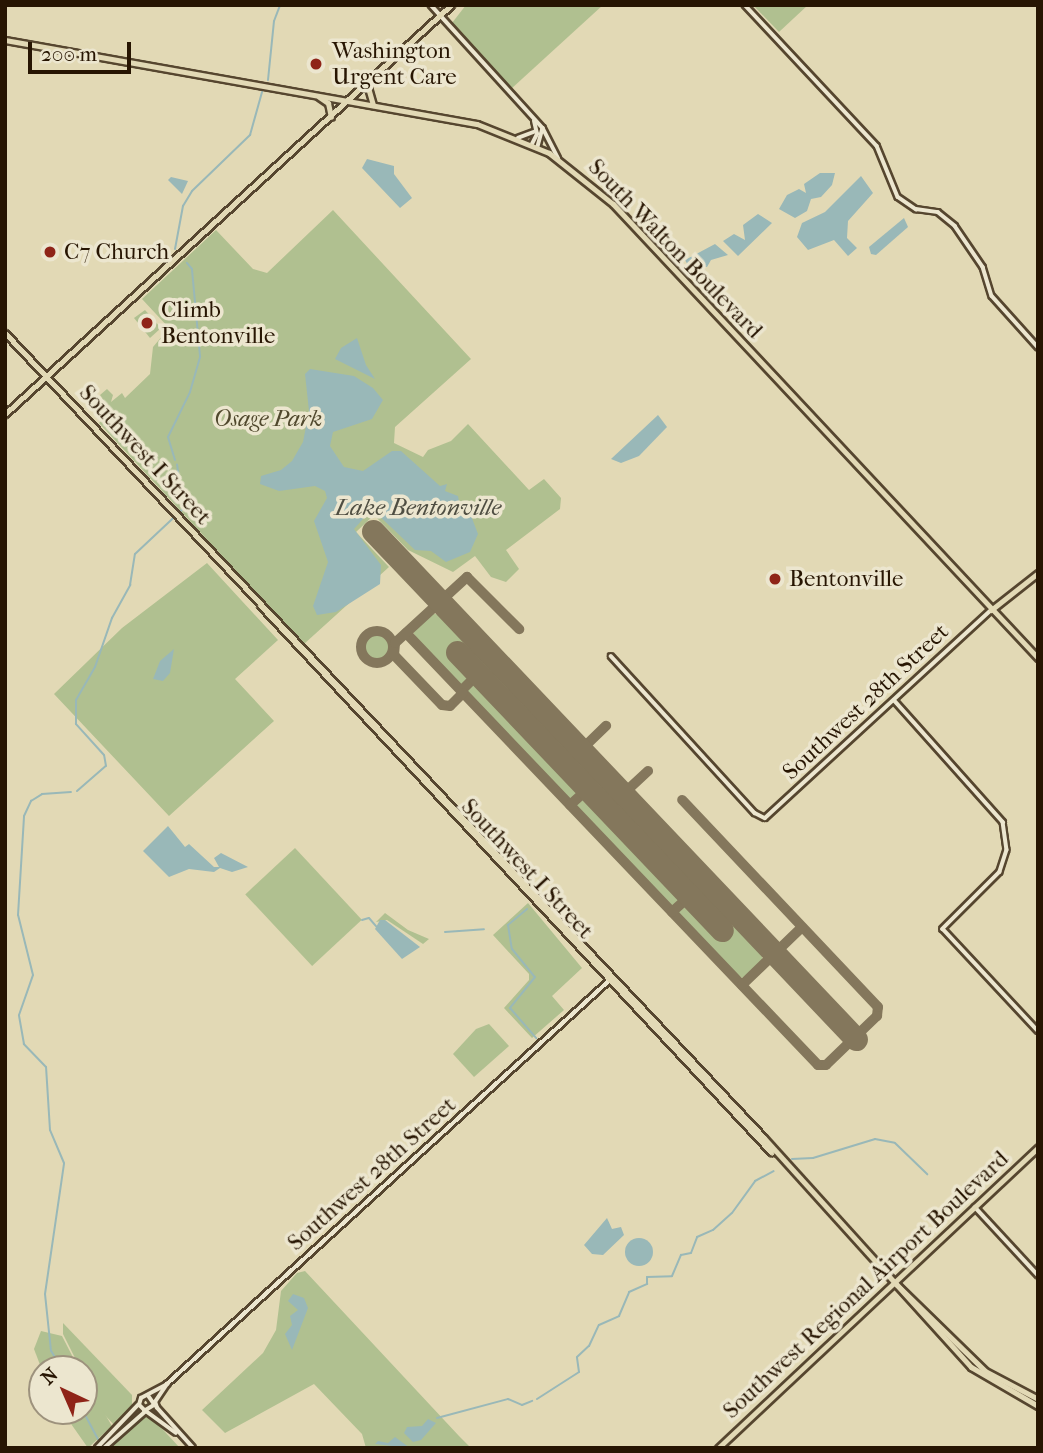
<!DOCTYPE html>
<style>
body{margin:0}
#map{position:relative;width:1043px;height:1453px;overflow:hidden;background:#e2d9b5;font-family:"IM FELL French Canon",serif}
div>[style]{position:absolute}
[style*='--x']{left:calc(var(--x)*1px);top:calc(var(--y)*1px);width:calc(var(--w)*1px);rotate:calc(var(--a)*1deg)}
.green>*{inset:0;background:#b0c090;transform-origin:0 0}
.round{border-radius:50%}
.water>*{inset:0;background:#99b8b8}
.stream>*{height:2px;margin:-1px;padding:0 1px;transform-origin:1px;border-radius:1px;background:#99b8b8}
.taxiway>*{height:10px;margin:-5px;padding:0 5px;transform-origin:5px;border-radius:5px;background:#84775c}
.taxiway>.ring{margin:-5px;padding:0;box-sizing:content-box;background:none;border:10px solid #84775c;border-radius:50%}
.runway>*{height:23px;margin:-11.5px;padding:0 11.5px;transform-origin:11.5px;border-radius:11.5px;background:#84775c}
.roads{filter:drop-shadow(2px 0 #56462f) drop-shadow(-2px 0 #56462f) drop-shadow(0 2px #56462f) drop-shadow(0 -2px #56462f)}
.minor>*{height:3.5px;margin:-1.75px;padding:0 1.75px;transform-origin:1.75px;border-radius:1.75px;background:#ece6cf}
.major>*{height:5px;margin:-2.5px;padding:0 2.5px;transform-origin:2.5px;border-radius:2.5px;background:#e2d9b5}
.dots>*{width:19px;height:19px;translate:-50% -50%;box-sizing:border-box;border:4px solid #ece6cf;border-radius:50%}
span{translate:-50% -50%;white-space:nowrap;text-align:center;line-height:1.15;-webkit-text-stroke:7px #ece6cf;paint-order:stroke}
.poi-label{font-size:23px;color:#271502}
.left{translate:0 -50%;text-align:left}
.street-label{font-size:23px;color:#271502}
.park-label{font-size:23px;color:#50482d;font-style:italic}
.water-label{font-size:24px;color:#4f4e42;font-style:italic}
.frame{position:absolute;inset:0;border:7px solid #271502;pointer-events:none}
.north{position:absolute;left:28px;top:1355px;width:70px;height:70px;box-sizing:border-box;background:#ece6cf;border:2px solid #9d927d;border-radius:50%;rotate:316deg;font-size:19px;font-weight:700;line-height:28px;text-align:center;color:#271502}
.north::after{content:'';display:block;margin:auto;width:24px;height:32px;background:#8f2418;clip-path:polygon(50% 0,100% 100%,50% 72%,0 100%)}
.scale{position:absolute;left:28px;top:42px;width:103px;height:32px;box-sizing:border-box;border:4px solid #271502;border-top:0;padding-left:9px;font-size:21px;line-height:24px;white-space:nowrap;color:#271502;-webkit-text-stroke:5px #ece6cf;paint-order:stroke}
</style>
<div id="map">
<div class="green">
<i style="clip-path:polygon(466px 5px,603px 5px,511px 89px,452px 23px)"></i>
<i style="clip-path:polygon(753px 5px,808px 5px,779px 32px)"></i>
<i style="clip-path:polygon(333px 210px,471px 359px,395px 427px,394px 443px,423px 457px,428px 450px,451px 441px,468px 424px,529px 490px,544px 479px,561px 498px,560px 509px,506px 550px,519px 569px,506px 582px,491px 577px,475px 556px,453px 572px,408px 550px,374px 515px,356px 532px,389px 567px,304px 644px,99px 423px,110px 412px,100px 395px,107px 389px,113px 395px,111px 402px,122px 393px,125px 398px,150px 374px,153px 347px,169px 328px,142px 299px,216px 230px,253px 269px,267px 273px)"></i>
<i style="clip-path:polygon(145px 310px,161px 328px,150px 338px,134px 318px)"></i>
<i style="clip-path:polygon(207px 563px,278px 640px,235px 679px,274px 721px,169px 816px,54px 694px,122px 628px)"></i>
<i style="clip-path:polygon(430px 612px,449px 619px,763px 949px,762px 960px,753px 970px,742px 978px,729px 968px,426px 649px,413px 633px)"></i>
<i class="round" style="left:364px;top:634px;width:26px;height:26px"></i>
<i style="left:295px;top:848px;width:98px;height:68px;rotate:47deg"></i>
<i style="clip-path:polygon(528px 903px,582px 968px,552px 996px,564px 1010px,532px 1038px,504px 1008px,529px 980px,529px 974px,493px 935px)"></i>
<i style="clip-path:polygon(385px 913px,408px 930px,429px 939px,423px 944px,387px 920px,376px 922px)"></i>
<i style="clip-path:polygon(489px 1024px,509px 1046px,474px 1077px,453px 1054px,476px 1029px)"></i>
<i style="clip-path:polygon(305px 1271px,459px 1436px,471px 1448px,366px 1448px,362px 1434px,314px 1384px,225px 1433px,202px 1410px,263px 1353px,276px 1330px,281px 1291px,297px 1273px)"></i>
<i style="clip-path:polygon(63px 1323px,132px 1395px,132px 1406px,115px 1426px,102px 1412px,63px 1334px)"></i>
<i style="clip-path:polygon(41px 1331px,62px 1336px,79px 1369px,42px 1370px,34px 1349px)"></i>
<i style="clip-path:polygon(84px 1379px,112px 1426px,88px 1448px,62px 1411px,84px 1411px)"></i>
<i style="clip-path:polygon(145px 1417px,153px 1419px,180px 1448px,110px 1448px)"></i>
</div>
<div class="water">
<i style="clip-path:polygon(367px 159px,394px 166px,394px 174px,412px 198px,400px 208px,362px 168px)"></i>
<i style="clip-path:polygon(820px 173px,835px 173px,832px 185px,821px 197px,811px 199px,807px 211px,795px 218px,779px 209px,787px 195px,799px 189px,806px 193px,804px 184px)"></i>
<i style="clip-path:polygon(861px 176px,873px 193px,848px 221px,847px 238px,857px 248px,848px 256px,834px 240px,808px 250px,797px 237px,802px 223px,825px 212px)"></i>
<i style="clip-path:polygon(171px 177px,188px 181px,182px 194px,168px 180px)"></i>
<i style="clip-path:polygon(758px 214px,772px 223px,738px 256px,723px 241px,734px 234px,745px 240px,743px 225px)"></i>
<i style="clip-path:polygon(904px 218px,908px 227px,876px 255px,871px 254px,869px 247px)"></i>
<i style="clip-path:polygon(715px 244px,728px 255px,711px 260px,707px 267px,696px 266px,696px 272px,703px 275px,696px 280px,685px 260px)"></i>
<i style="clip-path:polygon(357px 338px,366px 365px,375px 379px,335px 359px,341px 348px)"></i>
<i style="clip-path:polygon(310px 369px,354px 376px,373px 388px,383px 400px,372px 419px,333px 432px,330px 446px,344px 467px,363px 471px,392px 451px,401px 451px,440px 486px,447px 484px,445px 491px,458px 496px,460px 507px,475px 505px,470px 513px,478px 534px,470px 552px,446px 562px,431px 551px,415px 550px,372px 509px,354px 529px,381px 565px,380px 584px,336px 612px,317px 615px,313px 606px,328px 562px,314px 521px,327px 498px,325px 491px,315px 486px,279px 491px,260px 484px,261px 476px,281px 470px,292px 461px,303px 442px,309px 411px,305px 374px)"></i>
<i style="clip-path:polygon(658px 415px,667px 427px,639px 456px,621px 463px,611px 459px)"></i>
<i style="clip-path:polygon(174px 649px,170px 673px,163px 681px,153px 679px,160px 661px)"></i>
<i style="clip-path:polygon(168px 826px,185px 847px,189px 844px,214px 867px,219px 867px,214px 858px,221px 853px,248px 867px,232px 872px,220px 868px,214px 872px,189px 869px,169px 877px,143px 851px)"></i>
<i style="clip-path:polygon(380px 920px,385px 920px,420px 947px,402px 959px,375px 929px)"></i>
<i style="clip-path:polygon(607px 1218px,612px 1229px,621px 1227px,624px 1235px,603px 1255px,592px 1254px,584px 1245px)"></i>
<i class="round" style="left:625px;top:1238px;width:28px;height:28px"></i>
<i style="clip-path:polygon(293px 1294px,304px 1298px,308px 1308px,292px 1350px,285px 1334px,292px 1325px,290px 1316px,298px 1310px,288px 1301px)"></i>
<i style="clip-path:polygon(428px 1419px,436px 1423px,421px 1440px,413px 1442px,404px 1433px,407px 1427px,422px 1426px)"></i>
<i style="clip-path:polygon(395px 1437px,410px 1448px,375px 1444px,378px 1441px,388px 1443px)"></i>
</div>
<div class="stream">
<i style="--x:268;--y:80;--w:59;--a:-84.2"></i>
<i style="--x:274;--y:21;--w:17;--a:-69"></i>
<i style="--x:175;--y:249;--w:44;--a:-79.5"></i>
<i style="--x:183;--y:206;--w:17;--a:-59"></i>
<i style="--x:192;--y:191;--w:81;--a:-44"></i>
<i style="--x:250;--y:135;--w:45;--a:-74.4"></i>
<i style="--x:175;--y:460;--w:24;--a:-107"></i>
<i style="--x:168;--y:437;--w:50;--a:-63.9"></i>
<i style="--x:190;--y:392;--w:37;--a:-74"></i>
<i style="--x:200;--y:356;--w:87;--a:-95.3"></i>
<i style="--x:192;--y:269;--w:8;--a:-130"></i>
<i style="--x:77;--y:791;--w:38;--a:-41"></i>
<i style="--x:106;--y:766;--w:11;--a:-100"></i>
<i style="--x:104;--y:755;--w:42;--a:-132.1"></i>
<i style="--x:76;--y:724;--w:24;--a:-90"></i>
<i style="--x:76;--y:700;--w:38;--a:-60"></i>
<i style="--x:95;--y:667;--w:52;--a:-70.9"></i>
<i style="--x:112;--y:618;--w:38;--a:-61"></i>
<i style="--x:130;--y:585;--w:31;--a:-81"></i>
<i style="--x:135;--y:554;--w:66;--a:-43.2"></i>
<i style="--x:183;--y:509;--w:45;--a:-97.6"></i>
<i style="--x:527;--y:909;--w:25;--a:140"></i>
<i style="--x:508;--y:925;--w:24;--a:81"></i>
<i style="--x:512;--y:949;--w:36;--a:51"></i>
<i style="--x:535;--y:977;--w:40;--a:129"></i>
<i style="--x:510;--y:1008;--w:40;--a:49"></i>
<i style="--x:362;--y:920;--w:7;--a:-16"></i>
<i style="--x:369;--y:918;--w:11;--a:49"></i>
<i style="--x:445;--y:932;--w:39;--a:-4"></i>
<i style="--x:792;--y:1159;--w:21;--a:-3"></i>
<i style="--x:813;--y:1158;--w:65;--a:-17"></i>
<i style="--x:875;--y:1139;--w:20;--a:11"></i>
<i style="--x:895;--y:1143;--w:45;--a:44.1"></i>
<i style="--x:62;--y:1369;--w:21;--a:-121"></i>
<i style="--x:51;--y:1351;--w:57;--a:-96"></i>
<i style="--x:45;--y:1294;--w:132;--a:-81.7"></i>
<i style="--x:64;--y:1163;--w:36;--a:-113"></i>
<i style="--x:50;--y:1130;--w:63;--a:-93.6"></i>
<i style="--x:46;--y:1067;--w:32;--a:-134"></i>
<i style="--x:24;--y:1044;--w:29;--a:-100"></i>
<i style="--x:19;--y:1015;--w:42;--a:-70.7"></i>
<i style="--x:33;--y:975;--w:62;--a:-104"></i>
<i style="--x:18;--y:915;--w:99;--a:-86.5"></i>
<i style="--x:24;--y:816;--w:17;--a:-65"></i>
<i style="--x:31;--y:801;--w:13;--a:-32"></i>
<i style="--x:42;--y:794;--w:29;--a:-4"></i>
<i style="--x:537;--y:1399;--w:50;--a:-32.7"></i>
<i style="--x:579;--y:1372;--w:15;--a:-98"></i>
<i style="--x:577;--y:1357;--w:16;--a:-43"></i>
<i style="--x:589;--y:1346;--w:23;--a:-65"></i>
<i style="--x:599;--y:1325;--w:22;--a:-24"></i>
<i style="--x:619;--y:1316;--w:26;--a:-67"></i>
<i style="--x:629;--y:1292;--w:20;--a:-24"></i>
<i style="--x:647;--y:1284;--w:7;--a:-90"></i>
<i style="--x:647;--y:1277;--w:25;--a:-2"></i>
<i style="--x:672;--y:1276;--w:23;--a:-67"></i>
<i style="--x:681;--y:1255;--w:10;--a:-11"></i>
<i style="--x:691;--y:1253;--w:17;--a:-69"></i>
<i style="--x:697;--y:1237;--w:17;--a:-24"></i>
<i style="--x:713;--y:1230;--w:25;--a:-42"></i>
<i style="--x:732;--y:1213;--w:39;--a:-54"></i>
<i style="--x:755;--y:1181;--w:21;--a:-28"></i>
<i style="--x:83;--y:1411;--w:32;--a:62"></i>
<i style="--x:437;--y:1418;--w:73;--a:-15"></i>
<i style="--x:508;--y:1399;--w:15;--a:23"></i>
<i style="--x:522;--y:1405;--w:11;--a:-22"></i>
</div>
<div class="taxiway">
<i class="ring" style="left:361px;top:631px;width:22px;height:22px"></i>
<i style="--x:406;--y:633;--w:597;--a:46.36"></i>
<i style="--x:818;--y:1065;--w:8;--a:0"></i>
<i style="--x:826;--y:1065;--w:71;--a:-43.9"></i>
<i style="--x:877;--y:1016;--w:9;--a:-84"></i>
<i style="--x:878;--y:1007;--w:285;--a:-133.4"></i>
<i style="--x:461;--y:691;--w:24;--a:-45"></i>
<i style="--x:463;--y:693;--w:18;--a:135"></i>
<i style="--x:450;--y:706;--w:8;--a:-173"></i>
<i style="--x:442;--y:705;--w:69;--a:-133.8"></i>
<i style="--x:394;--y:655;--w:12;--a:-85"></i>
<i style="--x:395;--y:643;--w:98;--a:-42.5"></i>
<i style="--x:467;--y:577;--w:74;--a:45"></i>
<i style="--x:581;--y:750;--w:35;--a:-44"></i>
<i style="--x:570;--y:805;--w:24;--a:-42"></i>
<i style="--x:607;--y:809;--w:56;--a:-42.8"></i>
<i style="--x:672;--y:912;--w:24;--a:-42"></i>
<i style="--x:742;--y:985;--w:83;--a:-44"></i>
</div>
<div class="runway">
<i style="--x:373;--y:531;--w:701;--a:46.45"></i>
<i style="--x:457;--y:652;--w:384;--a:46.4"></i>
</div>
<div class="roads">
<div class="minor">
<i style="--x:431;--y:5;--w:166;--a:47.7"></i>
<i style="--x:543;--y:128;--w:20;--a:105"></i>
<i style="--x:745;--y:5;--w:193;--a:46.9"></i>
<i style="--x:877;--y:146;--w:55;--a:67.6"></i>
<i style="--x:898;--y:197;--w:22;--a:34"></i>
<i style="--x:916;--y:209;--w:22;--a:8"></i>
<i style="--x:938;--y:212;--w:22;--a:39"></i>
<i style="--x:955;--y:226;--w:50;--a:55.7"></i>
<i style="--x:983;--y:267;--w:30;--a:73"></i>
<i style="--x:992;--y:296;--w:69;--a:48"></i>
<i style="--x:543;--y:128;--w:34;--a:63"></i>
<i style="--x:518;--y:138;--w:19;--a:-21"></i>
<i style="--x:532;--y:144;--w:11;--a:-63"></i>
<i style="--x:537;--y:134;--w:13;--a:-103"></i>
<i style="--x:611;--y:656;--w:213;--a:47.5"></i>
<i style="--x:755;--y:813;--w:11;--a:27"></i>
<i style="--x:765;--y:818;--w:307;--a:-42.6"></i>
<i style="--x:894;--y:700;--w:164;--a:48.2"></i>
<i style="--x:1003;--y:822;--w:28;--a:82"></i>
<i style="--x:1007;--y:850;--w:23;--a:108"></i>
<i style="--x:1000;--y:872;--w:81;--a:135"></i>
<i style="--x:943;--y:929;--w:139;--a:47"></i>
<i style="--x:975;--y:1207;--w:93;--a:47.2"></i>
<i style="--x:148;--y:1395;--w:12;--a:55"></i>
<i style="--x:155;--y:1405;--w:12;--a:149"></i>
<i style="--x:145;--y:1411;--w:8;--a:-135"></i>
<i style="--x:139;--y:1405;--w:7;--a:-74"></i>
<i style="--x:141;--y:1398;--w:30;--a:-28"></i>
<i style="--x:97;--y:1448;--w:59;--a:-46.4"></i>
<i style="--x:104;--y:1448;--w:56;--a:-41.4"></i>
<i style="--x:146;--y:1411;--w:37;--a:36"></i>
<i style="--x:193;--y:1448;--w:54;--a:-132"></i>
<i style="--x:157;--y:1408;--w:6;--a:-108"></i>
<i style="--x:155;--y:1402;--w:22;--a:-56"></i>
<i style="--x:167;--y:1384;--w:601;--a:-42.37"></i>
</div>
<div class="major">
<i style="--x:5;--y:40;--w:479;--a:10.1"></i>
<i style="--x:477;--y:124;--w:78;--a:21.9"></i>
<i style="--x:549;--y:153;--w:82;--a:38.6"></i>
<i style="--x:613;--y:204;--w:622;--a:46.89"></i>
<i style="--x:367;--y:84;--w:22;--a:74"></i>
<i style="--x:319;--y:97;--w:11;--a:34"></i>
<i style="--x:328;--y:103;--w:14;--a:78"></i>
<i style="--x:5;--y:333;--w:1106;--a:46.68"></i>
<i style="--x:764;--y:1138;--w:197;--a:47.9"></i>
<i style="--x:896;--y:1284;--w:124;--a:44.3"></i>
<i style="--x:985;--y:1371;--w:60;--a:27.8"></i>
<i style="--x:5;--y:414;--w:605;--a:-42.52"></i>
<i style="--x:260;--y:605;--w:749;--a:46.95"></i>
<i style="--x:991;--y:610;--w:60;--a:-38.2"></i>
<i style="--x:896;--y:1284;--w:112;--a:47.9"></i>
<i style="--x:971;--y:1367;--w:78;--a:30.2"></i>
<i style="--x:718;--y:1448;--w:439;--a:-43.2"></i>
</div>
</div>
<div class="dots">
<i style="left:316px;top:64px;background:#8f2418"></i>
<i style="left:50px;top:252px;background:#8f2418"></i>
<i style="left:147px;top:323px;background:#8f2418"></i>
<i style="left:775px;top:579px;background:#8f2418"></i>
</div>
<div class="poi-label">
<span class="left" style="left:332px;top:64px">Washington<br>Urgent Care</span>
<span class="left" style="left:64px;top:252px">C7 Church</span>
<span class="left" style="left:161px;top:323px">Climb<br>Bentonville</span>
<span class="left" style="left:789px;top:579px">Bentonville</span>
</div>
<div class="street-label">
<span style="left:675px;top:249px;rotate:46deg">South Walton Boulevard</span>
<span style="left:145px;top:455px;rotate:47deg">Southwest I Street</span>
<span style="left:866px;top:702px;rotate:-43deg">Southwest 28th Street</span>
<span style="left:527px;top:869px;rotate:47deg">Southwest I Street</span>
<span style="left:372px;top:1174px;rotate:-42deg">Southwest 28th Street</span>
<span style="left:866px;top:1285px;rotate:-43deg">Southwest Regional Airport Boulevard</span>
</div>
<div class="park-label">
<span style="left:268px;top:419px">Osage Park</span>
</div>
<div class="water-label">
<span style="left:418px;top:508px">Lake Bentonville</span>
</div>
<div class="frame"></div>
<div class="north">N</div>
<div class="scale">200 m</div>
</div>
